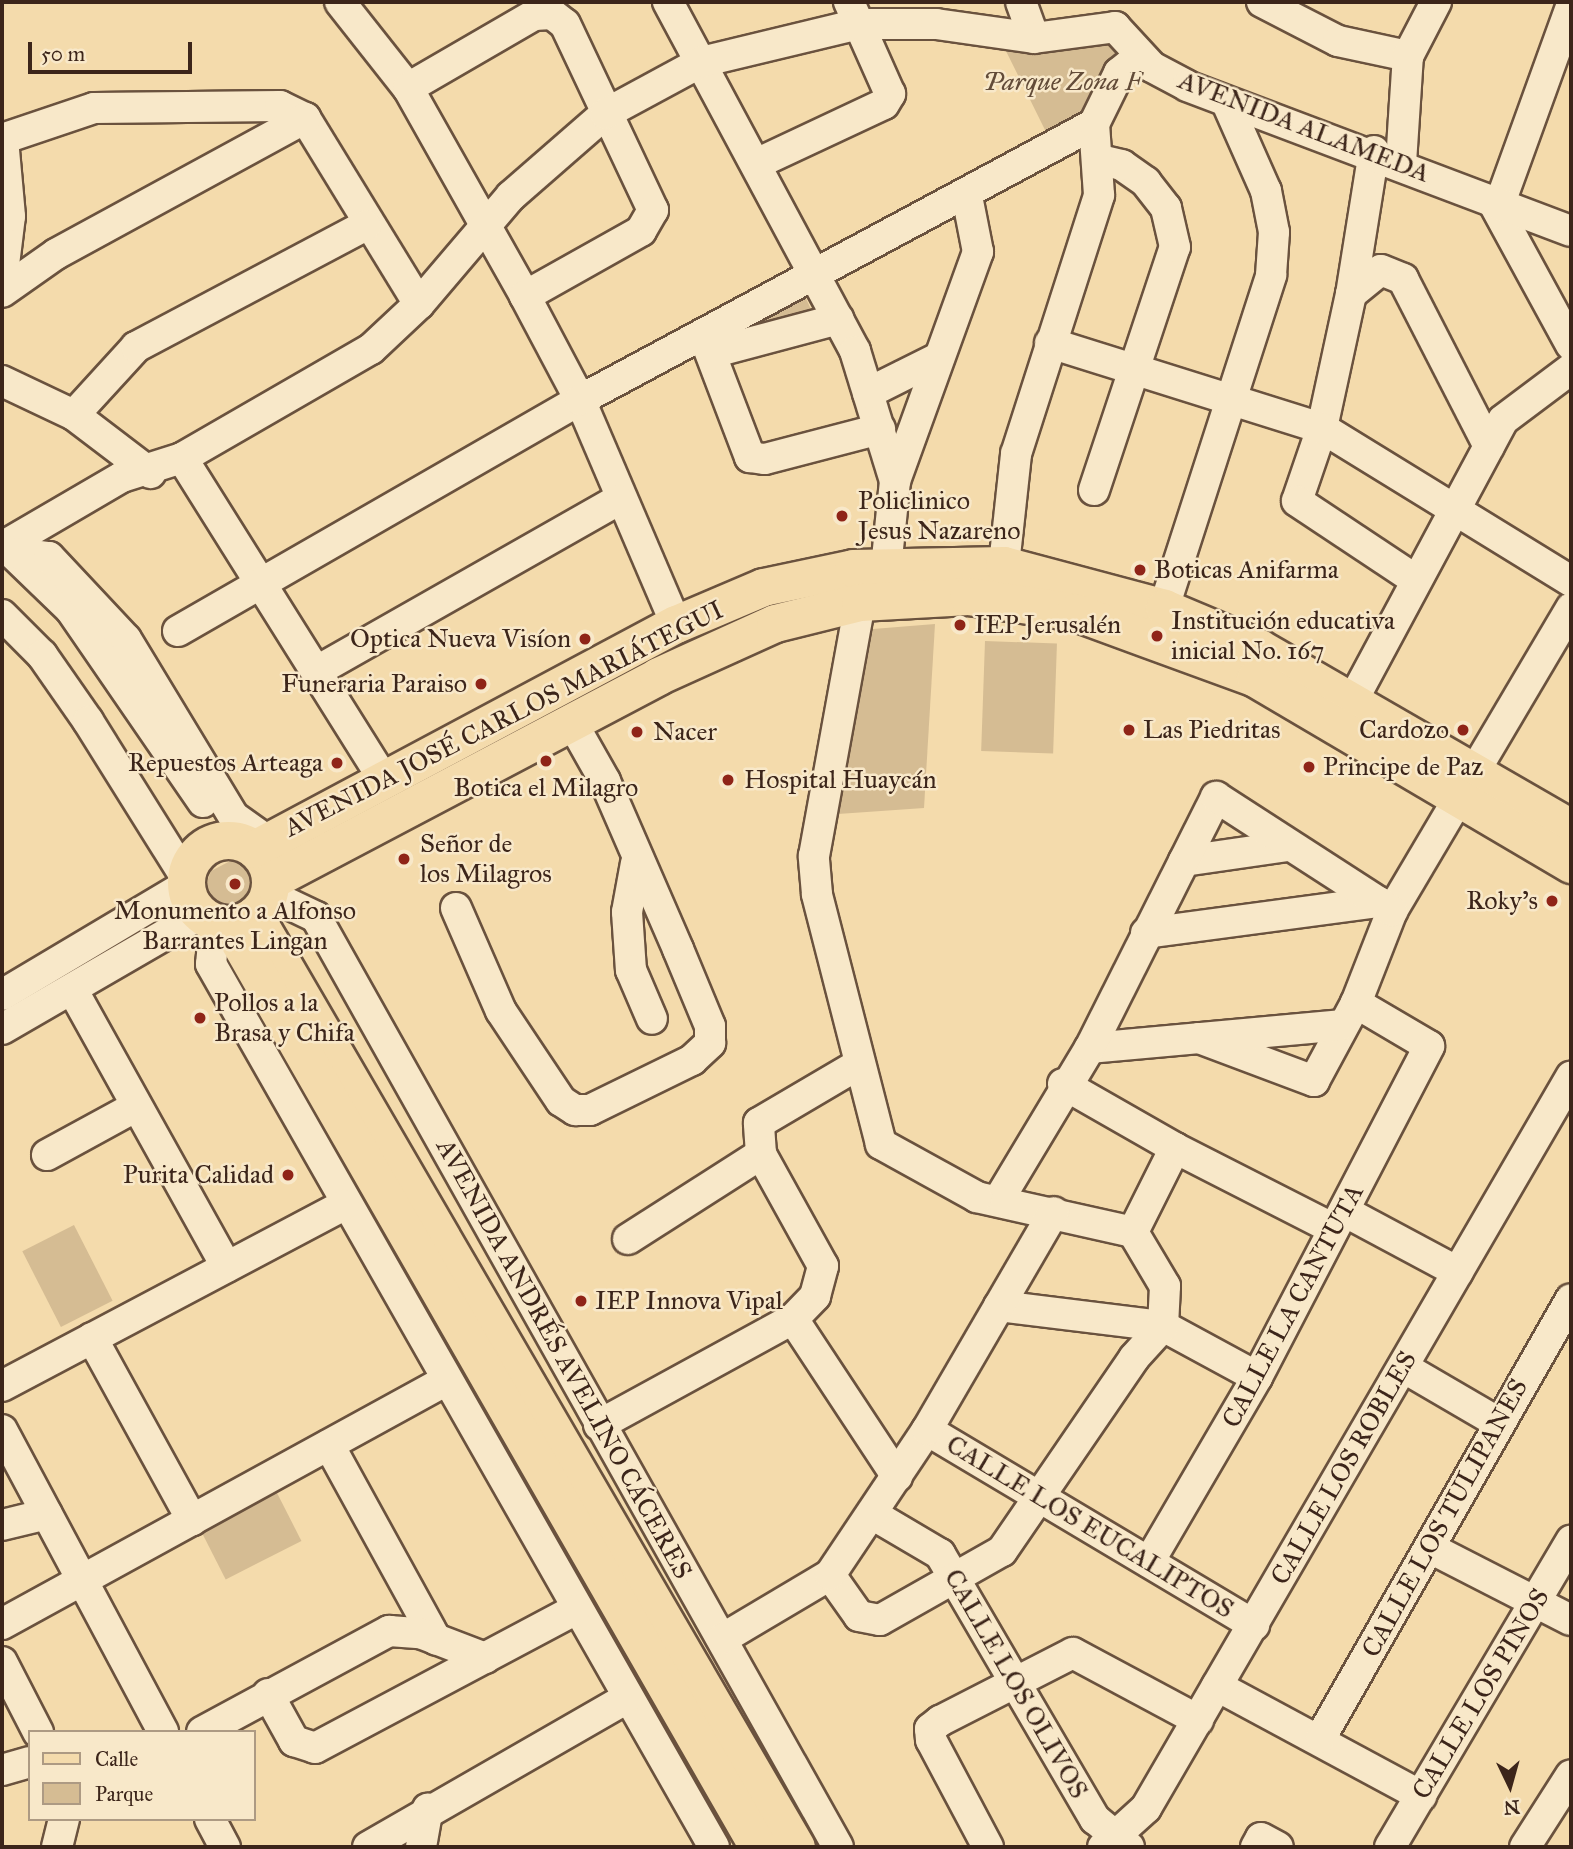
<!DOCTYPE html>
<meta charset="utf-8">
<style>
body{margin:0}
#map{position:relative;width:1573px;height:1849px;overflow:hidden;background:#f4dbac;font-family:"IM FELL Great Primer",serif}
div>[style]{position:absolute}
[style*='--x']{left:calc(var(--x)*1px);top:calc(var(--y)*1px);width:calc(var(--w)*1px);rotate:calc(var(--a)*1deg)}
.green>*{inset:0;background:#d5bc93;transform-origin:0 0}
.roads{filter:drop-shadow(2px 0 #6a523e) drop-shadow(-2px 0 #6a523e) drop-shadow(0 2px #6a523e) drop-shadow(0 -2px #6a523e)}
.minor>*{height:30px;margin:-15px;padding:0 15px;transform-origin:15px;border-radius:15px;background:#f8e8c9}
.major>*{height:37px;margin:-18.5px;padding:0 18.5px;transform-origin:18.5px;border-radius:18.5px;background:#f4dbac}
.major>.ring{margin:-18.5px;padding:0;box-sizing:content-box;background:none;border:37px solid #f4dbac;border-radius:50%}
.dots>*{width:19px;height:19px;translate:-50% -50%;box-sizing:border-box;border:4px solid #f8e8c9;border-radius:50%}
span{translate:-50% -50%;white-space:nowrap;text-align:center;line-height:1.15;-webkit-text-stroke:5px #f8e8c9;paint-order:stroke}
.park-label{font-size:26px;color:#624b38;font-style:italic}
.street-label{font-size:26px;color:#3c251a}
.poi-label{font-size:26px;color:#3c251a}
.left{translate:0 -50%;text-align:left}
.right{translate:-100% -50%;text-align:right}
.frame{position:absolute;inset:0;border:4px solid #3c251a;pointer-events:none}
.legend{position:absolute;left:28px;top:1730px;width:228px;height:91px;box-sizing:border-box;background:#f8e8c9;border:2px solid #ad9a83;margin:0;padding:9px 12px;list-style:none;font-size:21px;color:#3c251a}
.legend li{display:flex;align-items:center;gap:14px;height:35px}
.legend b{width:35px;border:2px solid #ad9a83}
.north{position:absolute;left:1475px;top:1751px;width:70px;height:70px;-webkit-text-stroke:5px #f8e8c9;paint-order:stroke;rotate:175deg;font-size:19px;font-weight:700;line-height:28px;text-align:center;color:#3c251a}
.north::after{content:'';display:block;margin:auto;width:24px;height:32px;background:#3c251a;clip-path:polygon(50% 0,100% 100%,50% 72%,0 100%)}
.scale{position:absolute;left:28px;top:42px;width:164px;height:32px;box-sizing:border-box;border:4px solid #3c251a;border-top:0;padding-left:9px;font-size:21px;line-height:24px;white-space:nowrap;color:#3c251a;-webkit-text-stroke:5px #f8e8c9;paint-order:stroke}
</style>
<div id="map">
<div class="green">
<i style="clip-path:polygon(1096px 34px,1125px 49px,1104px 65px,1090px 109px,1047px 134px,1002px 43px)"></i>
<i style="clip-path:polygon(803px 292px,815px 318px,694px 350px)"></i>
<i style="clip-path:polygon(935px 624px,924px 808px,838px 814px,873px 629px)"></i>
<i style="left:985px;top:641px;width:72px;height:110px;rotate:2deg"></i>
<i style="clip-path:polygon(236px 858px,261px 868px,257px 895px,221px 909px,206px 885px,211px 871px)"></i>
<i style="left:74px;top:1225px;width:85px;height:58px;rotate:63deg"></i>
<i style="left:276px;top:1491px;width:56px;height:85px;rotate:63deg"></i>
</div>
<div class="roads">
<div class="minor">
<i style="--x:340;--y:2;--w:110;--a:51.7"></i>
<i style="--x:408;--y:88;--w:239;--a:60.6"></i>
<i style="--x:525;--y:296;--w:118;--a:62.1"></i>
<i style="--x:580;--y:400;--w:244;--a:66.8"></i>
<i style="--x:668;--y:2;--w:396;--a:61.8"></i>
<i style="--x:855;--y:351;--w:136;--a:72.9"></i>
<i style="--x:1021;--y:2;--w:38;--a:70"></i>
<i style="--x:1262;--y:2;--w:85;--a:27.2"></i>
<i style="--x:1338;--y:41;--w:72;--a:12.1"></i>
<i style="--x:408;--y:88;--w:146;--a:-30.1"></i>
<i style="--x:534;--y:15;--w:18;--a:-3"></i>
<i style="--x:552;--y:14;--w:16;--a:38"></i>
<i style="--x:565;--y:24;--w:206;--a:64.7"></i>
<i style="--x:653;--y:210;--w:24;--a:120"></i>
<i style="--x:641;--y:231;--w:133;--a:150.7"></i>
<i style="--x:2;--y:139;--w:97;--a:-18.6"></i>
<i style="--x:94;--y:108;--w:186;--a:-0.6"></i>
<i style="--x:280;--y:106;--w:28;--a:26"></i>
<i style="--x:305;--y:118;--w:218;--a:58.5"></i>
<i style="--x:1374;--y:151;--w:145;--a:99.1"></i>
<i style="--x:1351;--y:294;--w:137;--a:102.2"></i>
<i style="--x:1322;--y:428;--w:77;--a:108.9"></i>
<i style="--x:1297;--y:501;--w:143;--a:33.6"></i>
<i style="--x:1401;--y:163;--w:107;--a:-86.3"></i>
<i style="--x:1408;--y:56;--w:61;--a:-62.6"></i>
<i style="--x:756;--y:164;--w:141;--a:-25.1"></i>
<i style="--x:884;--y:104;--w:12;--a:-59"></i>
<i style="--x:890;--y:94;--w:101;--a:-114"></i>
<i style="--x:1492;--y:200;--w:165;--a:61.4"></i>
<i style="--x:1500;--y:203;--w:208;--a:-70.1"></i>
<i style="--x:2;--y:281;--w:65;--a:-83"></i>
<i style="--x:10;--y:216;--w:77;--a:-95.2"></i>
<i style="--x:2;--y:292;--w:66;--a:-35.1"></i>
<i style="--x:56;--y:254;--w:284;--a:-28.6"></i>
<i style="--x:1351;--y:294;--w:38;--a:-39"></i>
<i style="--x:1381;--y:270;--w:24;--a:22"></i>
<i style="--x:1403;--y:279;--w:188;--a:62.8"></i>
<i style="--x:703;--y:334;--w:132;--a:69.1"></i>
<i style="--x:750;--y:457;--w:15;--a:8"></i>
<i style="--x:765;--y:459;--w:119;--a:-14.6"></i>
<i style="--x:1050;--y:343;--w:285;--a:17.4"></i>
<i style="--x:1322;--y:428;--w:292;--a:31.6"></i>
<i style="--x:711;--y:353;--w:132;--a:-14.9"></i>
<i style="--x:2;--y:381;--w:80;--a:25.3"></i>
<i style="--x:74;--y:415;--w:96;--a:37.3"></i>
<i style="--x:868;--y:393;--w:78;--a:-26.6"></i>
<i style="--x:74;--y:415;--w:92;--a:-47.6"></i>
<i style="--x:136;--y:347;--w:260;--a:-27.9"></i>
<i style="--x:182;--y:458;--w:379;--a:57.9"></i>
<i style="--x:1094;--y:490;--w:256;--a:-71.6"></i>
<i style="--x:1175;--y:247;--w:40;--a:-103"></i>
<i style="--x:1166;--y:208;--w:33;--a:-128"></i>
<i style="--x:1146;--y:182;--w:29;--a:-145"></i>
<i style="--x:1122;--y:165;--w:22;--a:-167"></i>
<i style="--x:2;--y:547;--w:139;--a:-30.3"></i>
<i style="--x:122;--y:477;--w:63;--a:-17.6"></i>
<i style="--x:182;--y:458;--w:218;--a:-30"></i>
<i style="--x:371;--y:349;--w:66;--a:-43.2"></i>
<i style="--x:419;--y:304;--w:142;--a:-49.6"></i>
<i style="--x:511;--y:196;--w:125;--a:-41.1"></i>
<i style="--x:605;--y:114;--w:109;--a:-28.4"></i>
<i style="--x:701;--y:62;--w:163;--a:-13.5"></i>
<i style="--x:859;--y:24;--w:77;--a:0"></i>
<i style="--x:936;--y:24;--w:99;--a:8.1"></i>
<i style="--x:1034;--y:38;--w:82;--a:-7.7"></i>
<i style="--x:1115;--y:27;--w:54;--a:47.2"></i>
<i style="--x:1152;--y:67;--w:40;--a:28"></i>
<i style="--x:1187;--y:86;--w:410;--a:20.7"></i>
<i style="--x:10;--y:551;--w:85;--a:44"></i>
<i style="--x:71;--y:610;--w:233;--a:55.5"></i>
<i style="--x:16;--y:553;--w:33;--a:7"></i>
<i style="--x:49;--y:557;--w:112;--a:46.8"></i>
<i style="--x:126;--y:639;--w:208;--a:58.8"></i>
<i style="--x:234;--y:817;--w:43;--a:35.5"></i>
<i style="--x:1004;--y:565;--w:112;--a:-83.8"></i>
<i style="--x:1016;--y:454;--w:272;--a:-72.2"></i>
<i style="--x:1099;--y:195;--w:71;--a:-94"></i>
<i style="--x:886;--y:568;--w:87;--a:-84.1"></i>
<i style="--x:895;--y:481;--w:244;--a:-70.1"></i>
<i style="--x:978;--y:252;--w:57;--a:-101.1"></i>
<i style="--x:2;--y:615;--w:57;--a:45"></i>
<i style="--x:42;--y:655;--w:80;--a:55.1"></i>
<i style="--x:88;--y:721;--w:183;--a:58"></i>
<i style="--x:1157;--y:629;--w:372;--a:-72.1"></i>
<i style="--x:1271;--y:275;--w:43;--a:-86"></i>
<i style="--x:1274;--y:232;--w:42;--a:-101"></i>
<i style="--x:1266;--y:191;--w:96;--a:-113.9"></i>
<i style="--x:178;--y:631;--w:464;--a:-29.9"></i>
<i style="--x:580;--y:400;--w:583;--a:-28.23"></i>
<i style="--x:1094;--y:124;--w:57;--a:-63.9"></i>
<i style="--x:1119;--y:73;--w:27;--a:-39"></i>
<i style="--x:317;--y:671;--w:346;--a:-29.6"></i>
<i style="--x:1354;--y:698;--w:315;--a:-61.8"></i>
<i style="--x:1503;--y:420;--w:85;--a:-36.9"></i>
<i style="--x:1184;--y:861;--w:105;--a:-8.2"></i>
<i style="--x:636;--y:863;--w:50;--a:100.4"></i>
<i style="--x:627;--y:912;--w:58;--a:86.1"></i>
<i style="--x:631;--y:970;--w:53;--a:66.8"></i>
<i style="--x:268;--y:894;--w:53;--a:25.6"></i>
<i style="--x:316;--y:917;--w:1066;--a:60.69"></i>
<i style="--x:456;--y:908;--w:112;--a:66.4"></i>
<i style="--x:501;--y:1011;--w:108;--a:56.3"></i>
<i style="--x:561;--y:1101;--w:17;--a:33"></i>
<i style="--x:575;--y:1110;--w:15;--a:0"></i>
<i style="--x:590;--y:1110;--w:114;--a:-26.1"></i>
<i style="--x:692;--y:1060;--w:25;--a:-43"></i>
<i style="--x:710;--y:1043;--w:17;--a:-90"></i>
<i style="--x:710;--y:1026;--w:83;--a:-112.6"></i>
<i style="--x:678;--y:949;--w:183;--a:-113.5"></i>
<i style="--x:605;--y:781;--w:69;--a:-119.5"></i>
<i style="--x:215;--y:922;--w:42;--a:95.4"></i>
<i style="--x:211;--y:964;--w:1016;--a:60.33"></i>
<i style="--x:1146;--y:933;--w:235;--a:-7.6"></i>
<i style="--x:72;--y:989;--w:318;--a:60.9"></i>
<i style="--x:2;--y:995;--w:213;--a:-30.8"></i>
<i style="--x:2;--y:1029;--w:229;--a:-30.1"></i>
<i style="--x:1199;--y:1038;--w:123;--a:20.5"></i>
<i style="--x:1314;--y:1081;--w:89;--a:-61.7"></i>
<i style="--x:1356;--y:1003;--w:99;--a:-68.6"></i>
<i style="--x:1392;--y:911;--w:352;--a:-59.4"></i>
<i style="--x:1090;--y:1048;--w:253;--a:-5.2"></i>
<i style="--x:1063;--y:1084;--w:129;--a:29.7"></i>
<i style="--x:1175;--y:1148;--w:94;--a:116.6"></i>
<i style="--x:1175;--y:1148;--w:178;--a:27"></i>
<i style="--x:47;--y:1155;--w:102;--a:-28.6"></i>
<i style="--x:998;--y:1201;--w:179;--a:-59"></i>
<i style="--x:1090;--y:1048;--w:281;--a:-63.3"></i>
<i style="--x:1216;--y:797;--w:210;--a:32.9"></i>
<i style="--x:1344;--y:1211;--w:129;--a:28.2"></i>
<i style="--x:628;--y:1239;--w:158;--a:-32.6"></i>
<i style="--x:999;--y:1306;--w:165;--a:7"></i>
<i style="--x:1163;--y:1326;--w:107;--a:28.5"></i>
<i style="--x:793;--y:1319;--w:189;--a:56.6"></i>
<i style="--x:92;--y:1338;--w:208;--a:61.2"></i>
<i style="--x:1403;--y:1367;--w:109;--a:30.3"></i>
<i style="--x:2;--y:1386;--w:387;--a:-27.9"></i>
<i style="--x:599;--y:1425;--w:221;--a:-28.7"></i>
<i style="--x:793;--y:1319;--w:32;--a:-46"></i>
<i style="--x:815;--y:1296;--w:31;--a:-75"></i>
<i style="--x:823;--y:1266;--w:128;--a:-119"></i>
<i style="--x:761;--y:1154;--w:31;--a:-94"></i>
<i style="--x:759;--y:1123;--w:116;--a:-30.5"></i>
<i style="--x:2;--y:1430;--w:342;--a:61.9"></i>
<i style="--x:927;--y:1430;--w:381;--a:30.8"></i>
<i style="--x:329;--y:1445;--w:222;--a:61.2"></i>
<i style="--x:872;--y:1514;--w:79;--a:30.5"></i>
<i style="--x:940;--y:1554;--w:307;--a:59.7"></i>
<i style="--x:1095;--y:1819;--w:44;--a:39.5"></i>
<i style="--x:2;--y:1525;--w:46;--a:-13.7"></i>
<i style="--x:1430;--y:1548;--w:158;--a:27.1"></i>
<i style="--x:1149;--y:1562;--w:214;--a:-59.7"></i>
<i style="--x:1257;--y:1377;--w:373;--a:-62.5"></i>
<i style="--x:1429;--y:1046;--w:85;--a:-149.5"></i>
<i style="--x:830;--y:1575;--w:50;--a:54.7"></i>
<i style="--x:859;--y:1616;--w:21;--a:11"></i>
<i style="--x:880;--y:1620;--w:140;--a:-29.5"></i>
<i style="--x:1002;--y:1551;--w:234;--a:-55.6"></i>
<i style="--x:1134;--y:1358;--w:43;--a:-47.8"></i>
<i style="--x:1163;--y:1326;--w:40;--a:-87.1"></i>
<i style="--x:1165;--y:1286;--w:63;--a:-120.7"></i>
<i style="--x:1133;--y:1232;--w:160;--a:-167.4"></i>
<i style="--x:977;--y:1197;--w:110;--a:-151.1"></i>
<i style="--x:881;--y:1144;--w:258;--a:-104.4"></i>
<i style="--x:817;--y:894;--w:38;--a:-95"></i>
<i style="--x:814;--y:856;--w:258;--a:-79.7"></i>
<i style="--x:2;--y:1624;--w:505;--a:-28.75"></i>
<i style="--x:722;--y:1639;--w:126;--a:-30.7"></i>
<i style="--x:830;--y:1575;--w:174;--a:-56.2"></i>
<i style="--x:927;--y:1430;--w:252;--a:-59.8"></i>
<i style="--x:2;--y:1662;--w:79;--a:62.8"></i>
<i style="--x:1217;--y:1686;--w:232;--a:28.3"></i>
<i style="--x:268;--y:1694;--w:54;--a:61"></i>
<i style="--x:294;--y:1741;--w:22;--a:18"></i>
<i style="--x:315;--y:1748;--w:294;--a:-28"></i>
<i style="--x:202;--y:1732;--w:213;--a:-28.4"></i>
<i style="--x:389;--y:1631;--w:31;--a:4"></i>
<i style="--x:420;--y:1633;--w:70;--a:21"></i>
<i style="--x:1321;--y:1737;--w:504;--a:-60.28"></i>
<i style="--x:2;--y:1770;--w:29;--a:-16"></i>
<i style="--x:210;--y:1819;--w:32;--a:62"></i>
<i style="--x:57;--y:1847;--w:29;--a:-76"></i>
<i style="--x:368;--y:1847;--w:299;--a:-29.9"></i>
<i style="--x:421;--y:1847;--w:39;--a:-80"></i>
<i style="--x:988;--y:1847;--w:121;--a:-118"></i>
<i style="--x:931;--y:1740;--w:11;--a:-95"></i>
<i style="--x:930;--y:1729;--w:13;--a:-39"></i>
<i style="--x:940;--y:1721;--w:149;--a:-27.1"></i>
<i style="--x:1073;--y:1653;--w:142;--a:28.2"></i>
<i style="--x:1103;--y:1847;--w:58;--a:-42.2"></i>
<i style="--x:1146;--y:1808;--w:846;--a:-59.83"></i>
<i style="--x:1256;--y:1847;--w:10;--a:-61"></i>
<i style="--x:1261;--y:1838;--w:19;--a:28"></i>
<i style="--x:1390;--y:1847;--w:356;--a:-59.4"></i>
<i style="--x:1525;--y:1847;--w:85;--a:-57.4"></i>
</div>
<div class="major">
<i class="ring" style="left:186px;top:840px;width:47px;height:47px"></i>
<i style="--x:254;--y:849;--w:478;--a:-28.1"></i>
<i style="--x:676;--y:624;--w:95;--a:-23"></i>
<i style="--x:763;--y:587;--w:92;--a:-11.9"></i>
<i style="--x:853;--y:568;--w:151;--a:-1.1"></i>
<i style="--x:1004;--y:565;--w:166;--a:15"></i>
<i style="--x:1164;--y:608;--w:103;--a:22.8"></i>
<i style="--x:1259;--y:648;--w:360;--a:30"></i>
<i style="--x:270;--y:881;--w:439;--a:-27.8"></i>
<i style="--x:658;--y:676;--w:128;--a:-24.4"></i>
<i style="--x:775;--y:623;--w:88;--a:-13.9"></i>
<i style="--x:860;--y:602;--w:108;--a:-3.2"></i>
<i style="--x:968;--y:596;--w:108;--a:8.5"></i>
<i style="--x:1075;--y:612;--w:192;--a:20.1"></i>
<i style="--x:1255;--y:678;--w:367;--a:30.5"></i>
<i style="--x:254;--y:915;--w:1078;--a:59.82"></i>
<i style="--x:229;--y:924;--w:1064;--a:60.18"></i>
</div>
</div>
<div class="dots">
<i style="left:842px;top:516px;background:#8f2418"></i>
<i style="left:1140px;top:570px;background:#8f2418"></i>
<i style="left:960px;top:625px;background:#8f2418"></i>
<i style="left:1157px;top:636px;background:#8f2418"></i>
<i style="left:585px;top:639px;background:#8f2418"></i>
<i style="left:481px;top:684px;background:#8f2418"></i>
<i style="left:1129px;top:730px;background:#8f2418"></i>
<i style="left:1463px;top:730px;background:#8f2418"></i>
<i style="left:637px;top:732px;background:#8f2418"></i>
<i style="left:546px;top:761px;background:#8f2418"></i>
<i style="left:337px;top:763px;background:#8f2418"></i>
<i style="left:1309px;top:767px;background:#8f2418"></i>
<i style="left:728px;top:780px;background:#8f2418"></i>
<i style="left:404px;top:859px;background:#8f2418"></i>
<i style="left:235px;top:884px;background:#8f2418"></i>
<i style="left:1552px;top:901px;background:#8f2418"></i>
<i style="left:200px;top:1018px;background:#8f2418"></i>
<i style="left:288px;top:1175px;background:#8f2418"></i>
<i style="left:581px;top:1301px;background:#8f2418"></i>
</div>
<div class="park-label">
<span style="left:1062px;top:82px">Parque Zona F</span>
</div>
<div class="street-label">
<span style="left:1304px;top:127px;rotate:21deg">AVENIDA ALAMEDA</span>
<span style="left:504px;top:719px;rotate:-27deg">AVENIDA JOSÉ CARLOS MARIÁTEGUI</span>
<span style="left:1293px;top:1306px;rotate:-62deg">CALLE LA CANTUTA</span>
<span style="left:564px;top:1359px;rotate:61deg">AVENIDA ANDRÉS AVELINO CÁCERES</span>
<span style="left:1344px;top:1468px;rotate:-60deg">CALLE LOS ROBLES</span>
<span style="left:1445px;top:1518px;rotate:-61deg">CALLE LOS TULIPANES</span>
<span style="left:1090px;top:1527px;rotate:31deg">CALLE LOS EUCALIPTOS</span>
<span style="left:1016px;top:1684px;rotate:60deg">CALLE LOS OLIVOS</span>
<span style="left:1481px;top:1694px;rotate:-59deg">CALLE LOS PINOS</span>
</div>
<div class="poi-label">
<span class="left" style="left:858px;top:516px">Policlinico<br>Jesus Nazareno</span>
<span class="left" style="left:1154px;top:570px">Boticas Anifarma</span>
<span class="left" style="left:1171px;top:636px">Institución educativa<br>inicial No. 167</span>
<span class="left" style="left:974px;top:625px">IEP Jerusalén</span>
<span class="right" style="left:571px;top:639px">Optica Nueva Visíon</span>
<span class="right" style="left:467px;top:684px">Funeraria Paraiso</span>
<span class="left" style="left:1143px;top:730px">Las Piedritas</span>
<span class="right" style="left:1449px;top:730px">Cardozo</span>
<span class="left" style="left:653px;top:732px">Nacer</span>
<span class="right" style="left:323px;top:763px">Repuestos Arteaga</span>
<span class="left" style="left:1323px;top:767px">Principe de Paz</span>
<span class="left" style="left:744px;top:780px">Hospital Huaycán</span>
<span style="left:546px;top:788px">Botica el Milagro</span>
<span class="left" style="left:420px;top:859px">Señor de<br>los Milagros</span>
<span class="right" style="left:1538px;top:901px">Roky's</span>
<span style="left:235px;top:926px">Monumento a Alfonso<br>Barrantes Lingan</span>
<span class="left" style="left:214px;top:1018px">Pollos a la<br>Brasa y Chifa</span>
<span class="right" style="left:274px;top:1175px">Purita Calidad</span>
<span class="left" style="left:595px;top:1301px">IEP Innova Vipal</span>
</div>
<div class="frame"></div>
<ul class="legend">
<li><b style="height:9px;background:#f4dbac"></b>Calle</li>
<li><b style="height:19px;background:#d5bc93"></b>Parque</li>
</ul>
<div class="north">N</div>
<div class="scale">50 m</div>
</div>
